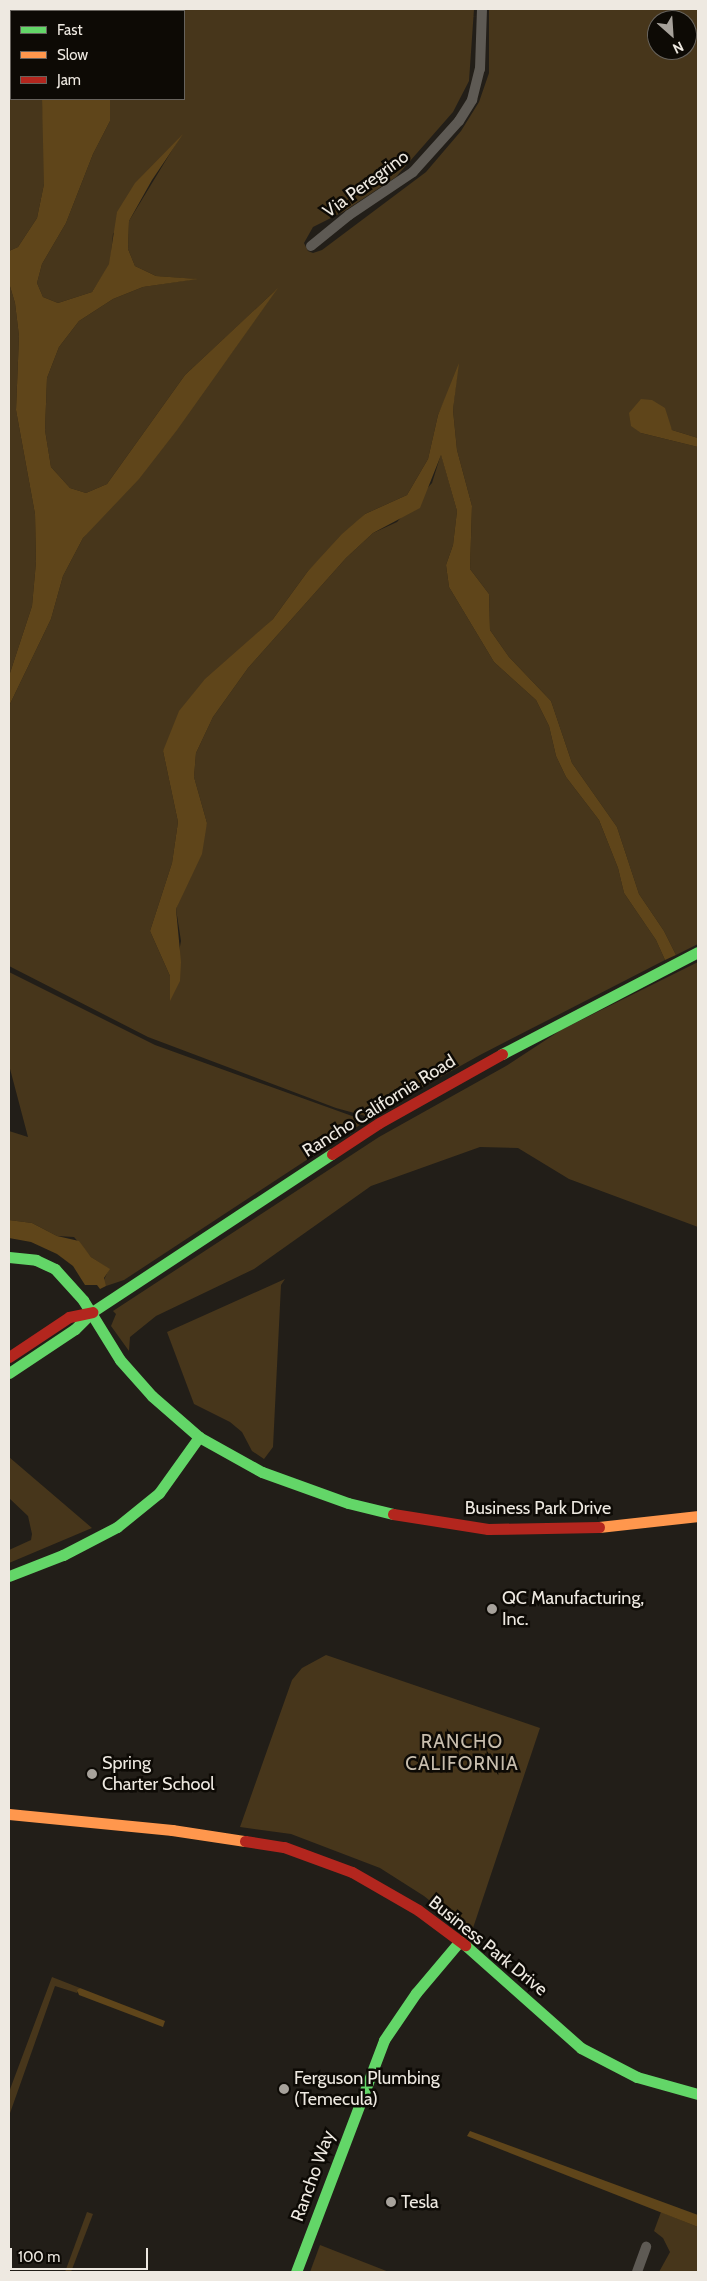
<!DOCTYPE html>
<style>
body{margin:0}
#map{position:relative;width:707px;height:2281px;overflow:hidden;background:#221e18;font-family:Cabin,sans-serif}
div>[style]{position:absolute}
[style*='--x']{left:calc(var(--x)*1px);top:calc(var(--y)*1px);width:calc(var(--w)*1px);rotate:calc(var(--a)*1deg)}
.green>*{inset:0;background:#47361b}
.forest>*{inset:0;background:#5f451a}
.street>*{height:10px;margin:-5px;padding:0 5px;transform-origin:5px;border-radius:5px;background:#5e5a54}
.fast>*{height:11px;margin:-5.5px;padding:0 5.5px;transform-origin:5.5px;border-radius:5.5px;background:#63d668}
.slow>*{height:11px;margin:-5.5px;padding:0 5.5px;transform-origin:5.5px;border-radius:5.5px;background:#ff974d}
.jam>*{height:11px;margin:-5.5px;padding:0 5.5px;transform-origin:5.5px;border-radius:5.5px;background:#b3261e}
.dots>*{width:14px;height:14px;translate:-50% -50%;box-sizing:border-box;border:2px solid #0d0a05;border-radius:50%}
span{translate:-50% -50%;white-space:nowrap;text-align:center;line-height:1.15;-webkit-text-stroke:5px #0d0a05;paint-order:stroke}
.street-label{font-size:18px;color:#eee9e1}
.poi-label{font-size:18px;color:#eee9e1}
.left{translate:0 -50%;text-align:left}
.neighbourhood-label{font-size:19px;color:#c7bdad;letter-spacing:1px}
.frame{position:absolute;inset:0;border:10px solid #eee9e1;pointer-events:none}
.legend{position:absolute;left:10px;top:10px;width:175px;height:90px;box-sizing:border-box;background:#0d0a05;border:1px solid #67635d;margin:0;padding:6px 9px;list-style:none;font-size:15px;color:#eee9e1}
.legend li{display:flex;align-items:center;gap:10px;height:25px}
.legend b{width:25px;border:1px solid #67635d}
.north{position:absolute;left:647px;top:10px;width:50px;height:50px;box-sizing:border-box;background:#0d0a05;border:1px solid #67635d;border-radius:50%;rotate:154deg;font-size:14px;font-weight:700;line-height:20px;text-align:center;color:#eee9e1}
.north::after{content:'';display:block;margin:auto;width:18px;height:22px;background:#a7a29b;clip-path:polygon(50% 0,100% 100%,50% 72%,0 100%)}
.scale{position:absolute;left:10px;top:2248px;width:138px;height:22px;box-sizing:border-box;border:2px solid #eee9e1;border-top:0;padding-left:6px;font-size:15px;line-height:18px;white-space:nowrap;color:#eee9e1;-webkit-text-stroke:4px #0d0a05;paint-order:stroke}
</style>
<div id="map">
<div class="green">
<i style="clip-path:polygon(9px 9px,14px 11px,11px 11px,11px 99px,42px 99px,45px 150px,44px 184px,37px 218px,18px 247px,9px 251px)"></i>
<i style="clip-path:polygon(evenodd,45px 9px,474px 9px,469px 81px,453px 112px,396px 177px,343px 212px,313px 227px,304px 243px,308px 251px,313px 253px,322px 250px,426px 172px,461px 131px,479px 102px,489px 73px,489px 9px,698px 9px,698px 438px,672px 430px,667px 421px,641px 433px,698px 447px,698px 944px,676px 955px,664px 931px,639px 894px,617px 827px,572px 763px,551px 701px,509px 657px,490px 630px,489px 594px,470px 569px,472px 506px,457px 450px,453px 410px,457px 373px,438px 415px,428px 459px,407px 495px,365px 514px,308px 571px,273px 619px,243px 647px,163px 751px,178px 822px,172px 863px,150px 931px,170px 976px,170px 999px,181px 941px,176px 909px,207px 823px,194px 777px,196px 753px,213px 717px,248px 668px,346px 558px,373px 533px,397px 522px,432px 483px,441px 454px,457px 511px,453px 545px,446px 565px,449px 587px,494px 662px,536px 700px,549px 726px,556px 756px,566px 777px,599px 820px,618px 868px,624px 893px,656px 940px,665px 960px,480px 1055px,369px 1117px,336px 1108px,148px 1037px,9px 966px,9px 706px,51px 619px,63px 576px,83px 538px,227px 359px,276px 290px,185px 375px,107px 484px,86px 493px,70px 488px,51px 467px,45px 430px,47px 378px,59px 347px,79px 321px,113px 299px,143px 287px,195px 279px,156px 276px,135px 266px,128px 249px,129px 221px,180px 137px,113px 234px,110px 264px,92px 292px,58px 303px,43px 297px,37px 283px,42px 264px,66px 223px,93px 154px,110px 121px,110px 99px,184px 99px,184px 11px,45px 9px,657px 20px,687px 20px,687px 50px,657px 50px,657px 20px)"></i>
<i style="clip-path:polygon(9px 283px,15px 303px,19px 336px,16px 410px,35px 514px,36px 562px,32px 606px,9px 676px)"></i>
<i style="clip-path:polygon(698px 962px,698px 1227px,569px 1179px,518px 1148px,480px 1147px,371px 1186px,254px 1269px,156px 1316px,130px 1337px,129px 1351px,111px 1326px,116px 1314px,113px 1311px,379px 1137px,506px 1066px,561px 1030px)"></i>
<i style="clip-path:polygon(9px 972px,155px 1045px,366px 1121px,124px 1280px,106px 1286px,103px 1282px,109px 1269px,91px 1257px,74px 1237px,57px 1236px,32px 1223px,9px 1220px,9px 1131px,28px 1137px,9px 1065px)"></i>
<i style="clip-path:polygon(285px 1279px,281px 1285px,273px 1447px,264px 1459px,252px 1451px,242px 1432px,230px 1422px,194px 1404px,167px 1332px)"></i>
<i style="clip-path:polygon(9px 1457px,92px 1528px,9px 1563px,9px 1550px,31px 1540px,32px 1534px,28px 1516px,9px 1498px)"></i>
<i style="clip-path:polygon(326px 1655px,540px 1728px,471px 1934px,424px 1896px,380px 1868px,291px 1834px,240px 1827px,292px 1680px,302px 1668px)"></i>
<i style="clip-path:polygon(52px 1977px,80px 1988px,77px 1993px,55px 1986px,9px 2116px,9px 2092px)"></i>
<i style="clip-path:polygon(87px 2212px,93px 2214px,71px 2272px,65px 2272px)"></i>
<i style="clip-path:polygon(661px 2212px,698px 2227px,698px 2272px,659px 2272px,670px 2252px,663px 2238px,654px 2231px)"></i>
<i style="clip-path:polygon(320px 2245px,389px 2272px,310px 2272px)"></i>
</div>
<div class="forest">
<i style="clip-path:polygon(42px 99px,110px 99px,110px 121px,93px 154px,66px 223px,42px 264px,37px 283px,43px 297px,58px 303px,92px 292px,109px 264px,117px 212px,135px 183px,183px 134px,152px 180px,129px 221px,128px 249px,135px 266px,156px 276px,198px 279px,143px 287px,113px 299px,79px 321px,59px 347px,47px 378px,45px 430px,51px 467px,70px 488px,86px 493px,107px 484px,185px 375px,278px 288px,177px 430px,139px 479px,83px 538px,63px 576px,51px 619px,9px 706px,9px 676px,32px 606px,36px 562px,35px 514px,16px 410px,19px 336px,15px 303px,9px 283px,9px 251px,18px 247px,37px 218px,44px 184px)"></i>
<i style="clip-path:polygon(459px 363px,453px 410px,457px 450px,472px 506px,470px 569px,489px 594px,490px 630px,509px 657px,551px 701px,572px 763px,617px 827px,639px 894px,664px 931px,676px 955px,665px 960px,656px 940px,624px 893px,618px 868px,599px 820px,566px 777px,556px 756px,549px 726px,536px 700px,494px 662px,449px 587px,446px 565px,453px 545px,457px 511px,441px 455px,420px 508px,373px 533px,346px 558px,248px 668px,213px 717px,196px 753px,194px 777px,207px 823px,202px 854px,176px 909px,181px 962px,180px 981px,170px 1001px,170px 976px,150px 931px,172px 863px,178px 822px,163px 751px,179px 711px,205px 679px,273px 619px,308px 571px,342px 534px,365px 514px,407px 495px,428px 459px,438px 415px)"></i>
<i style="clip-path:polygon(641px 399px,652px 400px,665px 408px,672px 430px,698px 438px,698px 447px,641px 433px,631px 426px,629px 413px)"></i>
<i style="clip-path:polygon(9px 1220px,32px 1223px,57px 1236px,79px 1241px,91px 1257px,110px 1269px,104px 1278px,106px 1286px,100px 1289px,97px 1285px,85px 1285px,73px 1266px,57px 1254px,31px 1242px,9px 1238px)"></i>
<i style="clip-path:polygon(80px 1988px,165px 2021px,163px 2027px,79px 1995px,77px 1990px)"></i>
<i style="clip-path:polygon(470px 2131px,698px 2215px,698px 2227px,467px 2136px)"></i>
</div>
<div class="street">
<i style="--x:311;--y:246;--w:49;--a:-39.2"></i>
<i style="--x:349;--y:215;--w:77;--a:-33.9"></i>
<i style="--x:413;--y:172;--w:69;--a:-48"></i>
<i style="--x:459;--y:121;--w:25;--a:-58"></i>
<i style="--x:472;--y:100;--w:32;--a:-76"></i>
<i style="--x:480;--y:69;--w:60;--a:-88.1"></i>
<i style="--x:637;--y:2272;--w:27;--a:-70"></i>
</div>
<div class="fast">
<i style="--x:502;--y:1054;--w:221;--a:-27.5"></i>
<i style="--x:9;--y:1257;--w:27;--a:6"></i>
<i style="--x:36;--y:1260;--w:21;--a:25"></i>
<i style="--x:55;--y:1269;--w:42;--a:47.9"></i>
<i style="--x:83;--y:1300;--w:70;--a:58.3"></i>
<i style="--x:120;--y:1360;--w:48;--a:48.4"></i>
<i style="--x:152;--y:1396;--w:62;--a:41.1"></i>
<i style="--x:199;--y:1437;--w:72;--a:29.1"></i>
<i style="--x:262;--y:1472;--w:91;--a:19.8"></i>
<i style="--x:348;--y:1503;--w:46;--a:13.7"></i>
<i style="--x:9;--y:1373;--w:79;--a:-33.7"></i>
<i style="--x:75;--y:1329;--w:24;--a:-45"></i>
<i style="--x:92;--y:1312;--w:287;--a:-33.4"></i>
<i style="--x:9;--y:1576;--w:58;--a:-21.3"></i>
<i style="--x:63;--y:1555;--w:61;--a:-27.4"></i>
<i style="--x:117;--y:1527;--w:54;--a:-39"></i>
<i style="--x:159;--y:1493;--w:69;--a:-54.5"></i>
<i style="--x:465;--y:1945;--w:155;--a:41.6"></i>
<i style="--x:581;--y:2048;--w:63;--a:27.4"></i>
<i style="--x:637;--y:2077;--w:63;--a:15.6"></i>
<i style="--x:296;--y:2272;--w:248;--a:-69.2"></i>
<i style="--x:384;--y:2040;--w:57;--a:-55.8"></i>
<i style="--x:416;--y:1993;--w:68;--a:-49.8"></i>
</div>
<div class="slow">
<i style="--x:599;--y:1527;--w:100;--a:-6.3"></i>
<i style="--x:9;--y:1814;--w:164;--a:5.6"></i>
<i style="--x:172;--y:1830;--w:74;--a:8.6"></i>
</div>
<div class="jam">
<i style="--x:332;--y:1154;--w:56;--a:-33.4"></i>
<i style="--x:379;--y:1123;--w:141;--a:-29.3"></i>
<i style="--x:9;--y:1357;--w:72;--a:-33.7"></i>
<i style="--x:69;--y:1317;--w:24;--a:-12"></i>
<i style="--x:393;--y:1514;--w:96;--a:9"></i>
<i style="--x:488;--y:1529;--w:111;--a:-1"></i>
<i style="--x:245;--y:1841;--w:39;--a:9"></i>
<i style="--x:284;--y:1847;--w:72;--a:20.2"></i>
<i style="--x:352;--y:1872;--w:76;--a:29.9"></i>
<i style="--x:418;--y:1910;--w:59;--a:36.7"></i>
</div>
<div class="dots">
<i style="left:492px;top:1609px;background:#a7a29b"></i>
<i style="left:92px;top:1774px;background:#a7a29b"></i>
<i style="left:284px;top:2089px;background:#a7a29b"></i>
<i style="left:391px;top:2202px;background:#a7a29b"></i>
</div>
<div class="street-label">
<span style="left:366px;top:184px;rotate:-36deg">Via Peregrino</span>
<span style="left:379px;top:1106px;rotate:-32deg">Rancho California Road</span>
<span style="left:538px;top:1508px">Business Park Drive</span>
<span style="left:488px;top:1946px;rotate:39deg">Business Park Drive</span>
<span style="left:313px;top:2176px;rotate:-70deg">Rancho Way</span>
</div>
<div class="poi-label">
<span class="left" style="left:502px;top:1609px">QC Manufacturing,<br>Inc.</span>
<span class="left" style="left:102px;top:1774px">Spring<br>Charter School</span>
<span class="left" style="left:294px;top:2089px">Ferguson Plumbing<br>(Temecula)</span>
<span class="left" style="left:401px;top:2202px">Tesla</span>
</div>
<div class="neighbourhood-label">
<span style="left:462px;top:1753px">RANCHO<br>CALIFORNIA</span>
</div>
<div class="frame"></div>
<ul class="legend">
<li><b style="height:6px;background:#63d668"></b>Fast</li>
<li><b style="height:6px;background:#ff974d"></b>Slow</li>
<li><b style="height:6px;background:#b3261e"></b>Jam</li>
</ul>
<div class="north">N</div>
<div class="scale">100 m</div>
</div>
